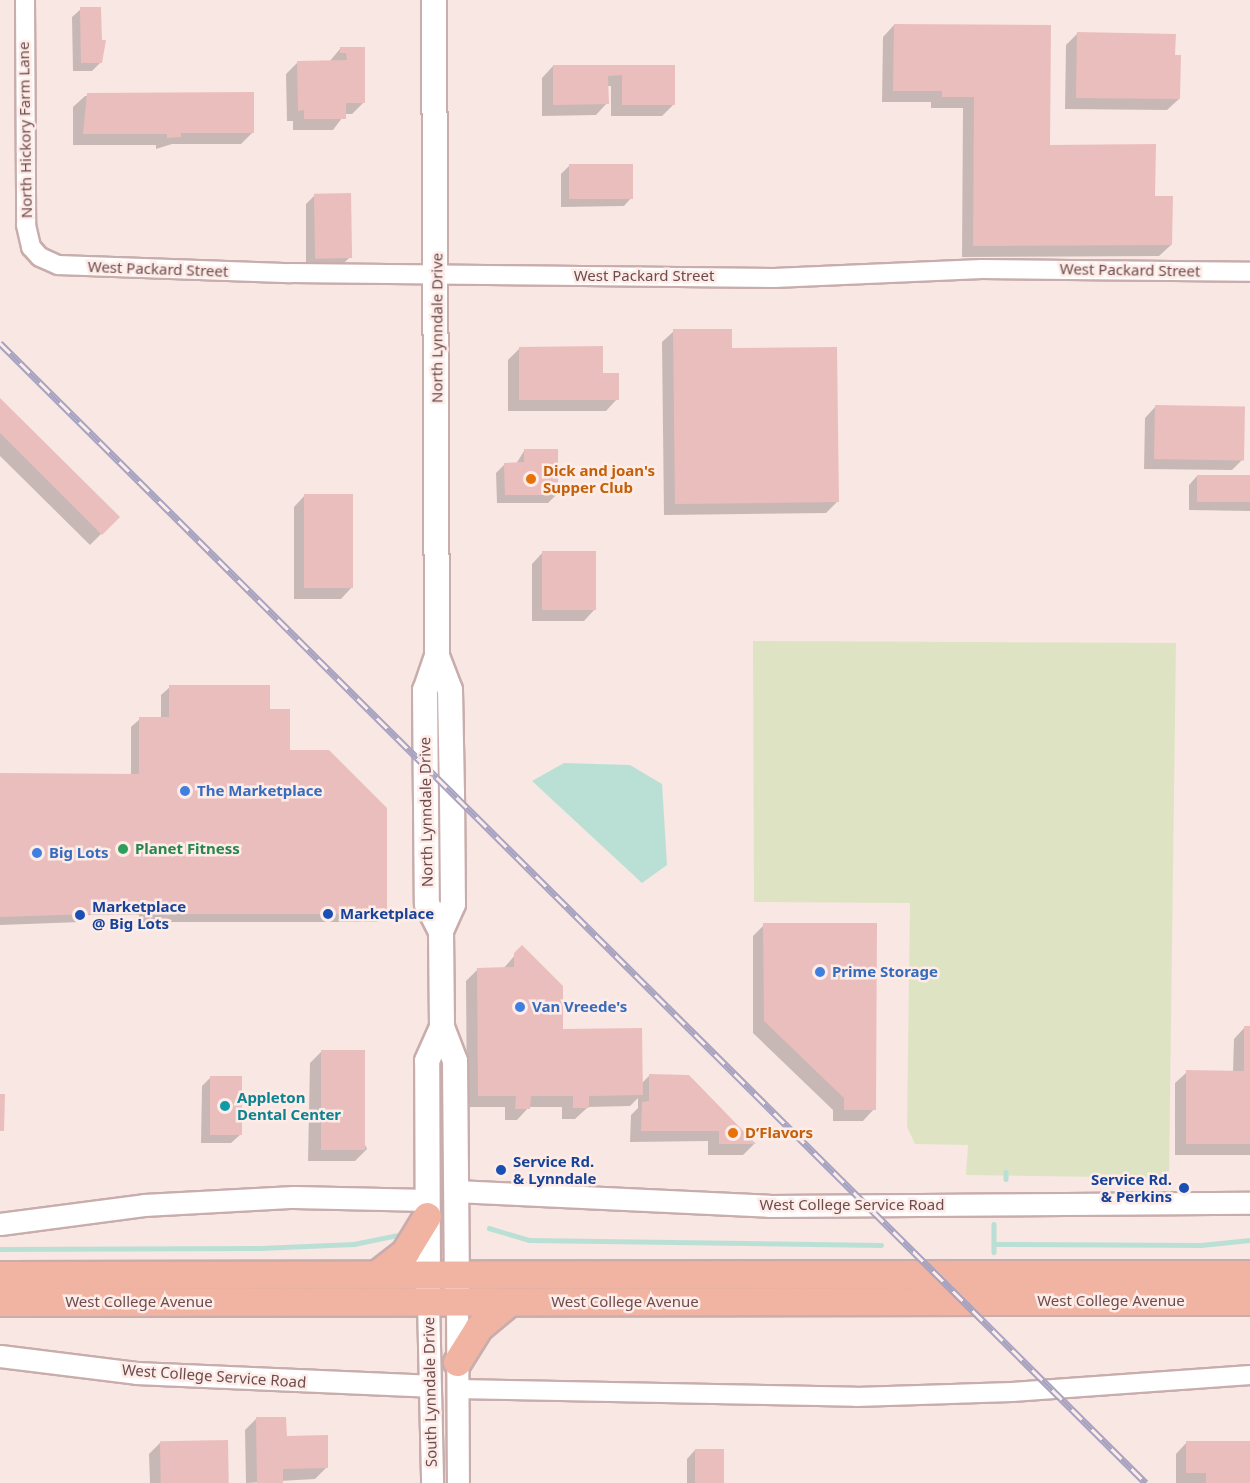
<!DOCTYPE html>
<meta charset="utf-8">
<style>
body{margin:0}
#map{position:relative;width:1250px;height:1483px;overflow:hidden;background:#f9e7e3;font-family:"Noto Sans",sans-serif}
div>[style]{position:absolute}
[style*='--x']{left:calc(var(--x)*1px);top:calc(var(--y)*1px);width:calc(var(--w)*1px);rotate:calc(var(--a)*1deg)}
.green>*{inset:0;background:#dee4c3}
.water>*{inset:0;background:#bae0d6}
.shadow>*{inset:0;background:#0003}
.stream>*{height:4.5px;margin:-2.25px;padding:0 2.25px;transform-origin:2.25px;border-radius:2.25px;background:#bae0d6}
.building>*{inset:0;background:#ebbebe;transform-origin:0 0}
.roads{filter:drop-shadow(2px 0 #c8adac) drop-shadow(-2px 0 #c8adac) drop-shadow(0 2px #c8adac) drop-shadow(0 -2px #c8adac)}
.minor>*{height:18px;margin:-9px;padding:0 9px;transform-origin:9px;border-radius:9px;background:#fff}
.tertiary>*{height:21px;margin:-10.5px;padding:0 10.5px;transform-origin:10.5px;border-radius:10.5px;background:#fff}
.secondary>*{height:24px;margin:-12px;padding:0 12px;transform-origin:12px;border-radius:12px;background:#fff}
.primary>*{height:27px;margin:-13.5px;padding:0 13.5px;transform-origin:13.5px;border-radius:13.5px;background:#f1b4a2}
.rail>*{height:7px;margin-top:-3.5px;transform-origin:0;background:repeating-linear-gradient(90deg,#fdece8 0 14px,#a7a3c0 0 28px);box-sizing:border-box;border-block:2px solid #a7a3c0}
.dots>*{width:16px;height:16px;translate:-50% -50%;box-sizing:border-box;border:3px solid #fdece8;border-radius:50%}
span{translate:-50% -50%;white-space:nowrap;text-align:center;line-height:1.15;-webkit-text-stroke:5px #fdece8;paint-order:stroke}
.street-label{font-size:15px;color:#6e4c4e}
.food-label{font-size:15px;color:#c56008;font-weight:700}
.left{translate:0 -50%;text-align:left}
.shop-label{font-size:15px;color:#366cbe;font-weight:700}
.leisure-label{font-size:15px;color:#27864d;font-weight:700}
.transit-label{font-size:15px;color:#164399;font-weight:700}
.right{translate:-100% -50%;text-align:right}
.culture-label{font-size:15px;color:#0d838f;font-weight:700}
</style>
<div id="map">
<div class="green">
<i style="clip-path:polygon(753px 641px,1176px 643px,1169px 1178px,966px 1175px,968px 1145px,915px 1144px,907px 1127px,910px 903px,754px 902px)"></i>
</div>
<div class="water">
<i style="clip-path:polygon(564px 763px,630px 765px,662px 784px,667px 865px,642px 883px,532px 781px)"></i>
</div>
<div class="shadow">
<i style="clip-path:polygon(81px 9px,101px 62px,92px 71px,73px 71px,72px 17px)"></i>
<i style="clip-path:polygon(894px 25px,1049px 146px,1154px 197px,1171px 245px,1159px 256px,962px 257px,963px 108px,931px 108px,931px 102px,882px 102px,883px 37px)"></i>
<i style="clip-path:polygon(1077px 34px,1174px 57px,1179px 99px,1167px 110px,1065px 109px,1066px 45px)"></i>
<i style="clip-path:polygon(363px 48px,364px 102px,352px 114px,345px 114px,333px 130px,293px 130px,293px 121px,287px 121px,286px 74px,298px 62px,329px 62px,340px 49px)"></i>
<i style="clip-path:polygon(553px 66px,673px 66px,674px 104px,662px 116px,611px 116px,611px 86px,607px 86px,607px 103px,596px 115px,542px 116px,542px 78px)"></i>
<i style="clip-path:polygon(252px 93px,253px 132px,241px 144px,172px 144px,156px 149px,156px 145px,73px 145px,73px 107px,85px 96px)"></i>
<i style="clip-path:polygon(569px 166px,632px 197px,624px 206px,561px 207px,561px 174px)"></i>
<i style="clip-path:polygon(314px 196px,350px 257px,342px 265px,306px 266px,306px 204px)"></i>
<i style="clip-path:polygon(674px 331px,730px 349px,837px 502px,826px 513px,664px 515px,662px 342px)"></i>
<i style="clip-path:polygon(520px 348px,601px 375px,617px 399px,606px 411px,508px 411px,508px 360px)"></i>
<i style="clip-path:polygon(0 400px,118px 517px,90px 545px,0 456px)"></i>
<i style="clip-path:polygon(1156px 406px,1243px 459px,1232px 470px,1144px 469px,1145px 418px)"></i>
<i style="clip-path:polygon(524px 451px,557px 494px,548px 503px,497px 503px,496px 473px,505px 464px,516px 464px)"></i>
<i style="clip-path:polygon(1197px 476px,1250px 477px,1250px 511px,1189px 510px,1189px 485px)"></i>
<i style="clip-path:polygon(305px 495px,352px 587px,341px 599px,294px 599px,294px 507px)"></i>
<i style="clip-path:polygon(543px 552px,595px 609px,584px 621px,532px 621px,532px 564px)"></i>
<i style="clip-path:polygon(170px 687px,268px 710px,289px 752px,385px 913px,377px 922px,139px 922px,139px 915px,88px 915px,81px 922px,0 925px,0 775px,131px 775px,131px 727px,140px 719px,161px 719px,161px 695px)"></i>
<i style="clip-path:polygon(764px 925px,874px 1109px,863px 1121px,833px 1121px,833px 1110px,753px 1033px,753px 936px)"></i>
<i style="clip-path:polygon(522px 947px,562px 1030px,641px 1084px,649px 1076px,688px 1076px,754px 1144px,743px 1155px,708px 1155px,708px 1141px,630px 1142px,631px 1115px,638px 1108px,638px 1098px,630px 1106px,588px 1107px,575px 1119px,562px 1119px,562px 1107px,529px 1107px,517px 1120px,505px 1120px,505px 1107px,467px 1107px,466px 981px,478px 969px,503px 969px)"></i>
<i style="clip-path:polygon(1245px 1027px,1250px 1027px,1250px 1155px,1175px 1155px,1175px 1083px,1187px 1072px,1233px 1072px,1234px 1039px)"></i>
<i style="clip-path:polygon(322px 1051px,367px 1149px,355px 1161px,308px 1161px,310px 1063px)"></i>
<i style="clip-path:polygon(210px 1078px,240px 1135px,231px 1143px,201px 1143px,202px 1086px)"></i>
<i style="clip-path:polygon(257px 1418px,285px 1437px,326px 1468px,315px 1479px,246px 1483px,245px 1430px)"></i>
<i style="clip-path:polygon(161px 1442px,228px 1483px,150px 1483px,149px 1454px)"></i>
<i style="clip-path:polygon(1187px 1442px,1250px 1442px,1250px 1483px,1176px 1483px,1176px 1454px)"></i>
<i style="clip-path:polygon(695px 1450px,722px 1483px,687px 1483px,687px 1459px)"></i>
</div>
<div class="stream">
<i style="--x:1006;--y:1172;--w:7;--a:90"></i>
<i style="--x:994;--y:1224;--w:28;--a:90"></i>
<i style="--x:489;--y:1228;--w:42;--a:16.7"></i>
<i style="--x:529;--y:1240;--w:352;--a:0.8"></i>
<i style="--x:994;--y:1244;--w:207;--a:0.3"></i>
<i style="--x:1201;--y:1245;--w:49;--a:-5.8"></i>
<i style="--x:0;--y:1249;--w:260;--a:-0.2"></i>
<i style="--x:260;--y:1248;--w:94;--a:-2.4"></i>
<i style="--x:354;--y:1244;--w:45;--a:-11.6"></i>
</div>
<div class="building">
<i style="clip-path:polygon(80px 7px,101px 7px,102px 40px,106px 40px,102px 63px,81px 63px)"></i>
<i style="clip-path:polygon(894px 24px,1051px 25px,1050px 145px,1156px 144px,1155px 196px,1173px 196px,1172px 245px,973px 246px,974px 97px,942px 97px,942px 91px,893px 91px)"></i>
<i style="clip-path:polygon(1077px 32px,1176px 34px,1175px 55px,1181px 55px,1180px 99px,1076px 98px)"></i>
<i style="clip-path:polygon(340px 47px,365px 47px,365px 103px,346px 103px,346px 119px,304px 119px,304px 110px,298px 111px,297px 61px,347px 60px,346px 53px,340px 53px)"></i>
<i style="clip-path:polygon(553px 65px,675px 65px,675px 105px,622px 105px,622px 75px,608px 76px,609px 104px,553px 105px)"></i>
<i style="clip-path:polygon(254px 92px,254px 133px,181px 133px,181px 137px,167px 138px,167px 134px,83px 134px,87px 93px)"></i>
<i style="left:569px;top:164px;width:64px;height:35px"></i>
<i style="left:351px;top:193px;width:65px;height:37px;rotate:89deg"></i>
<i style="clip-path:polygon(673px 329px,732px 329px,732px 348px,837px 347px,839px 502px,675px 504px)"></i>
<i style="clip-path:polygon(603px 346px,603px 373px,619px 373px,619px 400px,519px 400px,519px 347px)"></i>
<i style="clip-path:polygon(0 398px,120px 517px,102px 535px,0 433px)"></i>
<i style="left:1155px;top:405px;width:90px;height:54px;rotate:1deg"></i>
<i style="clip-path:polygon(524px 449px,558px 449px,558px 495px,505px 495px,504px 463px,524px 462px)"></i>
<i style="left:1197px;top:475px;width:53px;height:27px"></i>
<i style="left:304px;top:494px;width:49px;height:94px"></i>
<i style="left:542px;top:551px;width:54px;height:59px"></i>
<i style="clip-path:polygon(169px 685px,270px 685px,270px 709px,290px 709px,290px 750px,329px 750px,387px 808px,387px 914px,147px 914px,147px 907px,91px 907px,91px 914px,0 917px,0 773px,139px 774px,139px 717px,169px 717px)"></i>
<i style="clip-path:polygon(763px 923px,877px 923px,876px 1110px,844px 1110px,844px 1098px,764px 1021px)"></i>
<i style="clip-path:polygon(522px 945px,563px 986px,563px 1029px,642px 1028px,643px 1095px,589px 1096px,589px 1108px,573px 1108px,573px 1096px,531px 1096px,530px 1109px,515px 1109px,516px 1096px,478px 1096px,477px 968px,514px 967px,514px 953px)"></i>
<i style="clip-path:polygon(1244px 1026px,1250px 1026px,1250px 1144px,1186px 1144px,1186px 1070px,1244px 1071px)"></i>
<i style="left:321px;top:1050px;width:44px;height:100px"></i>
<i style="clip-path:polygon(649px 1074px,689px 1075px,756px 1144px,719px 1144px,719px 1131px,641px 1131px,642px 1102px,649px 1101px)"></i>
<i style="left:210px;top:1076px;width:32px;height:59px"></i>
<i style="clip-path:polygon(0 1094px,5px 1094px,4px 1131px,0 1131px)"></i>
<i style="clip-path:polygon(256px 1417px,286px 1417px,287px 1436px,328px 1435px,328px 1468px,283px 1469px,283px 1483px,257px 1483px)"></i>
<i style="left:228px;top:1440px;width:43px;height:68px;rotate:89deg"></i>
<i style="clip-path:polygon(1186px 1441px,1250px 1441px,1250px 1483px,1206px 1483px,1206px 1473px,1186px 1473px)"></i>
<i style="left:695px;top:1449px;width:29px;height:34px"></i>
</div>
<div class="roads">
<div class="minor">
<i style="--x:25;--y:0;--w:225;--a:89.7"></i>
<i style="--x:26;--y:225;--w:23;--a:77"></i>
<i style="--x:31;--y:247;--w:13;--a:48"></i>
<i style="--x:40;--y:257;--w:20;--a:24"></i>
<i style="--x:58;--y:265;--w:233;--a:2"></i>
<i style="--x:291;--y:273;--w:483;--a:0.6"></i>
<i style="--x:774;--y:278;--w:208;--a:-2.5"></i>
<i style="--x:982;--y:269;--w:268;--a:0.6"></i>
<i style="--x:457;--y:1389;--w:399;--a:1.1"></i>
<i style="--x:856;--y:1397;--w:156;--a:-1.8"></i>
<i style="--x:1012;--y:1392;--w:239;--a:-4.1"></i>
</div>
<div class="tertiary">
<i style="--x:455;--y:1191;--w:314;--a:2.7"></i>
<i style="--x:769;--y:1206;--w:481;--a:-0.4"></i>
<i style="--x:0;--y:1224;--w:145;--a:-7.5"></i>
<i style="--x:144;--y:1205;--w:150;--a:-3.1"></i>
<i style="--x:294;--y:1197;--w:134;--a:1.3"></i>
<i style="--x:428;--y:1301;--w:182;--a:88.7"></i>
<i style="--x:457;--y:1302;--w:181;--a:89.7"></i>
<i style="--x:0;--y:1356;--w:137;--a:7.1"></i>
<i style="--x:136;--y:1373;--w:293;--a:2.5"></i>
</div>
<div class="secondary">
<i style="--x:434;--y:0;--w:656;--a:89.74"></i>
<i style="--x:437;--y:656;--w:36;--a:69"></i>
<i style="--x:450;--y:690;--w:103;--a:88.9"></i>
<i style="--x:452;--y:793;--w:111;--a:89.5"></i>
<i style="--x:453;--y:904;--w:30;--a:114"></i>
<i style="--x:441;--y:931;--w:96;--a:89.4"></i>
<i style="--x:442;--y:1027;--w:36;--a:69"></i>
<i style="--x:455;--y:1061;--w:231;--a:89.5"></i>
<i style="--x:437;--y:656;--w:36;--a:109"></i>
<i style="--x:425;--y:690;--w:214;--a:89.5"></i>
<i style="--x:427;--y:904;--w:30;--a:63"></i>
<i style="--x:428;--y:1295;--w:234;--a:-90.2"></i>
<i style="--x:427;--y:1061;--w:37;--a:-66"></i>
</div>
<div class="primary">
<i style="--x:377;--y:1274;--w:36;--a:-38"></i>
<i style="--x:405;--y:1252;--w:42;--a:-58.6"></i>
<i style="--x:0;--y:1275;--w:1250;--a:-0.05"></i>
<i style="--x:0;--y:1302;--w:1250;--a:-0.05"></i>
<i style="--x:457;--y:1362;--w:40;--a:-58"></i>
<i style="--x:478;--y:1328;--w:40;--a:-40"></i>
</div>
</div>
<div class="rail">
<i style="--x:0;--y:343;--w:1616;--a:44.85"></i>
</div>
<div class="dots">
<i style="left:531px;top:479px;background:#e8710a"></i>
<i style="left:185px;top:791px;background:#3f7fe0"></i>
<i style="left:123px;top:849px;background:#2e9e5b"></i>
<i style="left:37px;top:853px;background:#3f7fe0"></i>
<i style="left:328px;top:914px;background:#1a4fb4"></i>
<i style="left:80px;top:915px;background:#1a4fb4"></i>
<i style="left:820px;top:972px;background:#3f7fe0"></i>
<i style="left:520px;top:1007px;background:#3f7fe0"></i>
<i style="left:225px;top:1106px;background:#0f9aa8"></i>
<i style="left:733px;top:1133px;background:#e8710a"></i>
<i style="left:501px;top:1170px;background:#1a4fb4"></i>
<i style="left:1184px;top:1188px;background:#1a4fb4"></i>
</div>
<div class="street-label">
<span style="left:25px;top:130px;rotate:-91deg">North Hickory Farm Lane</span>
<span style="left:158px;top:269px;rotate:2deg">West Packard Street</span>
<span style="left:1130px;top:270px;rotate:1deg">West Packard Street</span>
<span style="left:644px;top:276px">West Packard Street</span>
<span style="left:437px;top:328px;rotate:-90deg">North Lynndale Drive</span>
<span style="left:426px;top:812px;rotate:-91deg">North Lynndale Drive</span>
<span style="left:852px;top:1205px">West College Service Road</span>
<span style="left:1111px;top:1301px">West College Avenue</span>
<span style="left:139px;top:1302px">West College Avenue</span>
<span style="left:625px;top:1302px">West College Avenue</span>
<span style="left:214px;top:1376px;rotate:4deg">West College Service Road</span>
<span style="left:430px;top:1392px;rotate:-91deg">South Lynndale Drive</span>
</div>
<div class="food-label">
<span class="left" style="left:543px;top:479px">Dick and joan's<br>Supper Club</span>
<span class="left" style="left:745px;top:1133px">D’Flavors</span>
</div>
<div class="shop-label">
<span class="left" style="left:197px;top:791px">The Marketplace</span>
<span class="left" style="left:49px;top:853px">Big Lots</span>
<span class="left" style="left:832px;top:972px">Prime Storage</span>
<span class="left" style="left:532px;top:1007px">Van Vreede's</span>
</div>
<div class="leisure-label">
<span class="left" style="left:135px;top:849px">Planet Fitness</span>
</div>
<div class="transit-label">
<span class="left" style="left:92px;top:915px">Marketplace<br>@ Big Lots</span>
<span class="left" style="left:340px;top:914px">Marketplace</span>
<span class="left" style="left:513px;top:1170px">Service Rd.<br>&amp; Lynndale</span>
<span class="right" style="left:1172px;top:1188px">Service Rd.<br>&amp; Perkins</span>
</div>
<div class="culture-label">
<span class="left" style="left:237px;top:1106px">Appleton<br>Dental Center</span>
</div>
</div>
